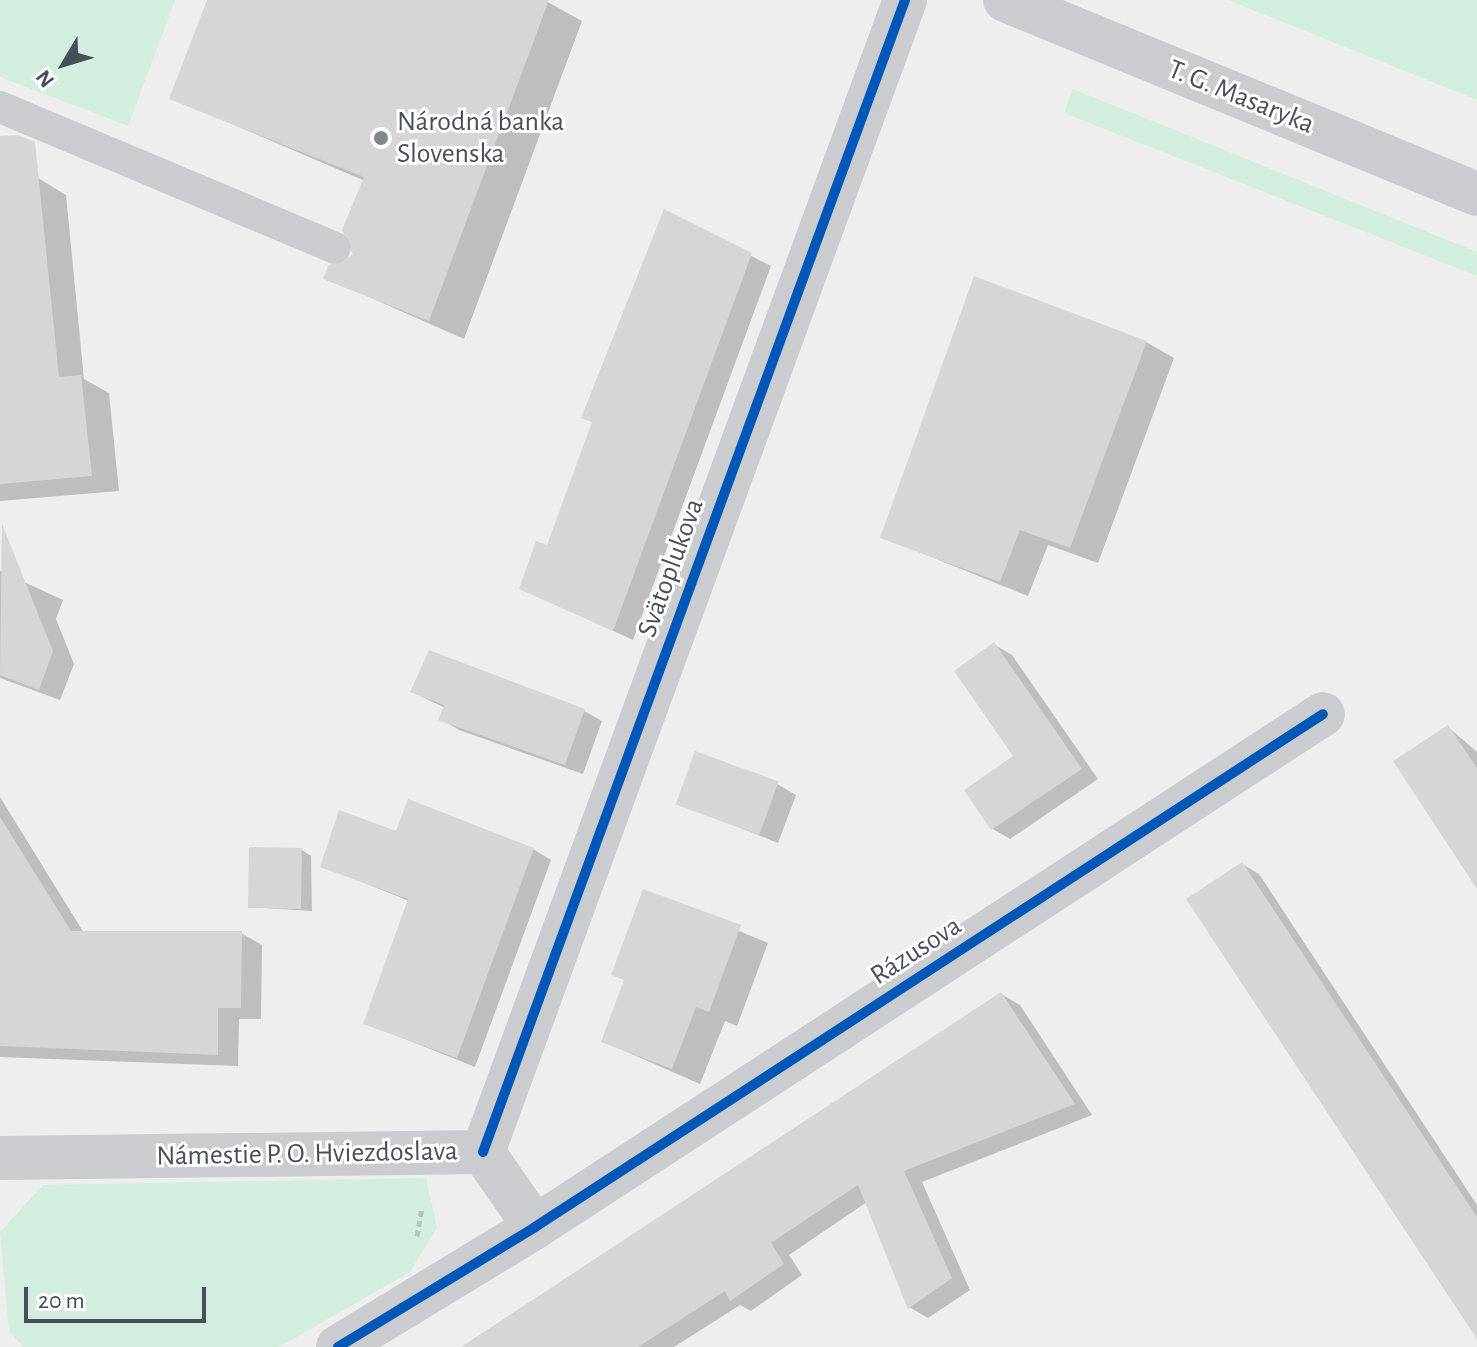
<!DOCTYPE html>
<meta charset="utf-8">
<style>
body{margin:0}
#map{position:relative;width:1477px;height:1347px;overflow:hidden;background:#efeeee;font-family:"Alegreya Sans",sans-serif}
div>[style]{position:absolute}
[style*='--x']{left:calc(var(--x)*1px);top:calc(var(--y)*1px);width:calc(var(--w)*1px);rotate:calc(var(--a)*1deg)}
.green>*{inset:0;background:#d3eddf}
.shadow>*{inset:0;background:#0003}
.building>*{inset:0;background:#d6d6d8;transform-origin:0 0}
.path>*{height:5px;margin-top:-2.5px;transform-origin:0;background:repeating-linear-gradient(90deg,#b8c3c0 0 6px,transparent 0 10px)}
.lane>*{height:32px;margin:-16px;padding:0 16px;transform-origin:16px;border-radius:16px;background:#cacccf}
.street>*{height:44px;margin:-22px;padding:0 22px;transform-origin:22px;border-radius:22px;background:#cacccf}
.cycleway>*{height:10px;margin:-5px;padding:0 5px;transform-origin:5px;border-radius:5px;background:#0057b8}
.dots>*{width:22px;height:22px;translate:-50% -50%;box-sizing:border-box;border:4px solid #fff;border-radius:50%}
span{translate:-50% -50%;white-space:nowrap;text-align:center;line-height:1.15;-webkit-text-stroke:6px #fff;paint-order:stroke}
.street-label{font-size:28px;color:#464f5a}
.poi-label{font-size:28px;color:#464f5a}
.left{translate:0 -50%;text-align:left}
.north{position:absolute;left:24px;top:24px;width:80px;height:80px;-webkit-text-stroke:6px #fff;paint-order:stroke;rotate:232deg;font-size:22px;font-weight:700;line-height:32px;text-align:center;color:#464f5a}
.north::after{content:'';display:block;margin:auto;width:28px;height:36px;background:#464f5a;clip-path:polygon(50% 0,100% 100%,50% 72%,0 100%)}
.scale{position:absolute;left:24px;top:1287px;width:182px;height:36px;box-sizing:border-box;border:4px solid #464f5a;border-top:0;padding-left:10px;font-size:24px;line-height:28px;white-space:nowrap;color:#464f5a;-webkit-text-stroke:6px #fff;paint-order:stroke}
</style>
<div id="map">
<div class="green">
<i style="clip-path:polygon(0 0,175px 0,128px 126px,0 77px)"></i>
<i style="clip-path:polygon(1228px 0,1477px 0,1477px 100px)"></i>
<i style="clip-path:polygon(1073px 89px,1477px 252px,1477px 276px,1064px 113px)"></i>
<i style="clip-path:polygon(426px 1178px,437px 1227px,410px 1272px,279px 1347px,23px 1347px,9px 1331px,0 1232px,43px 1185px)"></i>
</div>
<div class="shadow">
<i style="clip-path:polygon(209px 0,544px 0,582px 21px,464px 339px,326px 278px,355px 256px,365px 181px,171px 98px)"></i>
<i style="clip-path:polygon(38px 178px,66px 195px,84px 379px,109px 393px,119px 491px,0 501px,0 183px)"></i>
<i style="clip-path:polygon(665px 212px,771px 266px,633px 640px,521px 588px,548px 547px,593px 423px,584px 417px)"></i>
<i style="clip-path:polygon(1146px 342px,1174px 358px,1098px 563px,1048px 545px,1028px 596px,882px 537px)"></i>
<i style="clip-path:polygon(0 571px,63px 600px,56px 619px,74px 664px,60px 700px,0 678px)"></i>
<i style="clip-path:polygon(995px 645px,1012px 655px,1098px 779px,1010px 839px,993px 829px,967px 791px,1016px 757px)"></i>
<i style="clip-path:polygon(412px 692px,584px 711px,602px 721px,583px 774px,459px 730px,441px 719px,445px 708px)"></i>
<i style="clip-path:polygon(1448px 727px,1477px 752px,1477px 885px)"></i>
<i style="clip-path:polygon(777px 784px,796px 795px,778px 843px,678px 803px)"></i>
<i style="clip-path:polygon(0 797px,84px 933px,241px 933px,262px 945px,261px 1019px,239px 1019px,238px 1066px,0 1057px)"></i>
<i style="clip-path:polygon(398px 834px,533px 849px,551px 860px,475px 1067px,365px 1023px,409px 901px,322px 866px)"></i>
<i style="clip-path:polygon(302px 850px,311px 856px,312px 911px,251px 907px)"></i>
<i style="clip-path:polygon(1242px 864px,1259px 874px,1477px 1205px,1477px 1335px)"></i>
<i style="clip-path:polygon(644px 892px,768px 943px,737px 1026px,725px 1021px,700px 1084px,604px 1042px,626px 981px)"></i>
<i style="clip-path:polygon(1001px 994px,1020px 1005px,1092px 1115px,922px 1182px,970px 1290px,928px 1318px,909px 1307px,867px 1202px,789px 1255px,802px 1275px,751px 1311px,740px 1305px,674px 1347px,462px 1347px)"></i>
</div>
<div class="building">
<i style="clip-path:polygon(207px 0,549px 0,429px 321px,323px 279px,328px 266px,353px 255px,342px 230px,364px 177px,169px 99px)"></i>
<i style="clip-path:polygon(17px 135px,35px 142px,59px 377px,81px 375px,92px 476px,0 484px,0 136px)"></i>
<i style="clip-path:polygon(664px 209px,752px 253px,613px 631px,519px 589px,536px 541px,547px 545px,554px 526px,592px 422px,581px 418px)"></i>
<i style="clip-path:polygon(974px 276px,1147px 341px,1070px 548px,1020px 530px,1000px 582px,880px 538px)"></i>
<i style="clip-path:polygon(2px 524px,53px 651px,39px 690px,0 675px)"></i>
<i style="clip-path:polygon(994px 642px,1082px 769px,991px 830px,964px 790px,1013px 756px,954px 671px)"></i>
<i style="clip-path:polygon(429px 650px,585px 709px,565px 765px,438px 720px,444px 705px,410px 692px)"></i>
<i style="clip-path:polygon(1448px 725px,1477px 768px,1477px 889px,1393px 761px)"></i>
<i style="left:695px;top:751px;width:89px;height:57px;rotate:20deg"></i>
<i style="clip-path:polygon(408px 799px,534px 848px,457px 1058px,363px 1024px,408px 899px,320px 867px,339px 810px,396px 831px)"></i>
<i style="clip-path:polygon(0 817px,71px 931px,242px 931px,241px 1008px,218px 1008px,218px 1055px,0 1046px)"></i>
<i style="left:249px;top:847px;width:53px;height:61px;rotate:1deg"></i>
<i style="clip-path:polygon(1242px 862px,1477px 1217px,1477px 1339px,1186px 899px)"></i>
<i style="clip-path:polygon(643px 889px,741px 925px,709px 1012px,696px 1007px,672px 1069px,601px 1042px,624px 980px,611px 975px)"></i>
<i style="clip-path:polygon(1001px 992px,1075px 1104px,904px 1171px,952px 1278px,908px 1309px,858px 1185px,771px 1243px,784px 1264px,730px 1301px,725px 1291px,638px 1347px,461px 1347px)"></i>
</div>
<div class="path">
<i style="--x:417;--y:1236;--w:29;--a:-80"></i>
</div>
<div class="lane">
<i style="--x:0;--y:107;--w:363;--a:22.8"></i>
</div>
<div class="street">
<i style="--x:1005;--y:0;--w:510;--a:22.34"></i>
<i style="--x:483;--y:1152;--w:1227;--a:-69.88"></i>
<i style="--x:0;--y:1158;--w:483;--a:-0.7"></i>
<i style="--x:483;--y:1152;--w:91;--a:55.3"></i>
<i style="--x:338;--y:1347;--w:231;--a:-31.3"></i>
<i style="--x:535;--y:1227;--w:940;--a:-33.06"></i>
</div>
<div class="cycleway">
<i style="--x:483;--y:1152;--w:1227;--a:-69.88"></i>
<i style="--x:338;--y:1347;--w:231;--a:-31.3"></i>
<i style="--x:535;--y:1227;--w:940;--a:-33.06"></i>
</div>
<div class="dots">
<i style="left:381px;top:138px;background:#81878e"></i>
</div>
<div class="street-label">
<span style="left:1241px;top:97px;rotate:22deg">T. G. Masaryka</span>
<span style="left:671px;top:568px;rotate:-70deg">Svätoplukova</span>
<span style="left:916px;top:951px;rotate:-33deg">Rázusova</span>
<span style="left:307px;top:1154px;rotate:-1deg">Námestie P. O. Hviezdoslava</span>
</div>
<div class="poi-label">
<span class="left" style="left:397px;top:138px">Národná banka<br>Slovenska</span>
</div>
<div class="north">N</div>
<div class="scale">20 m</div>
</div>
